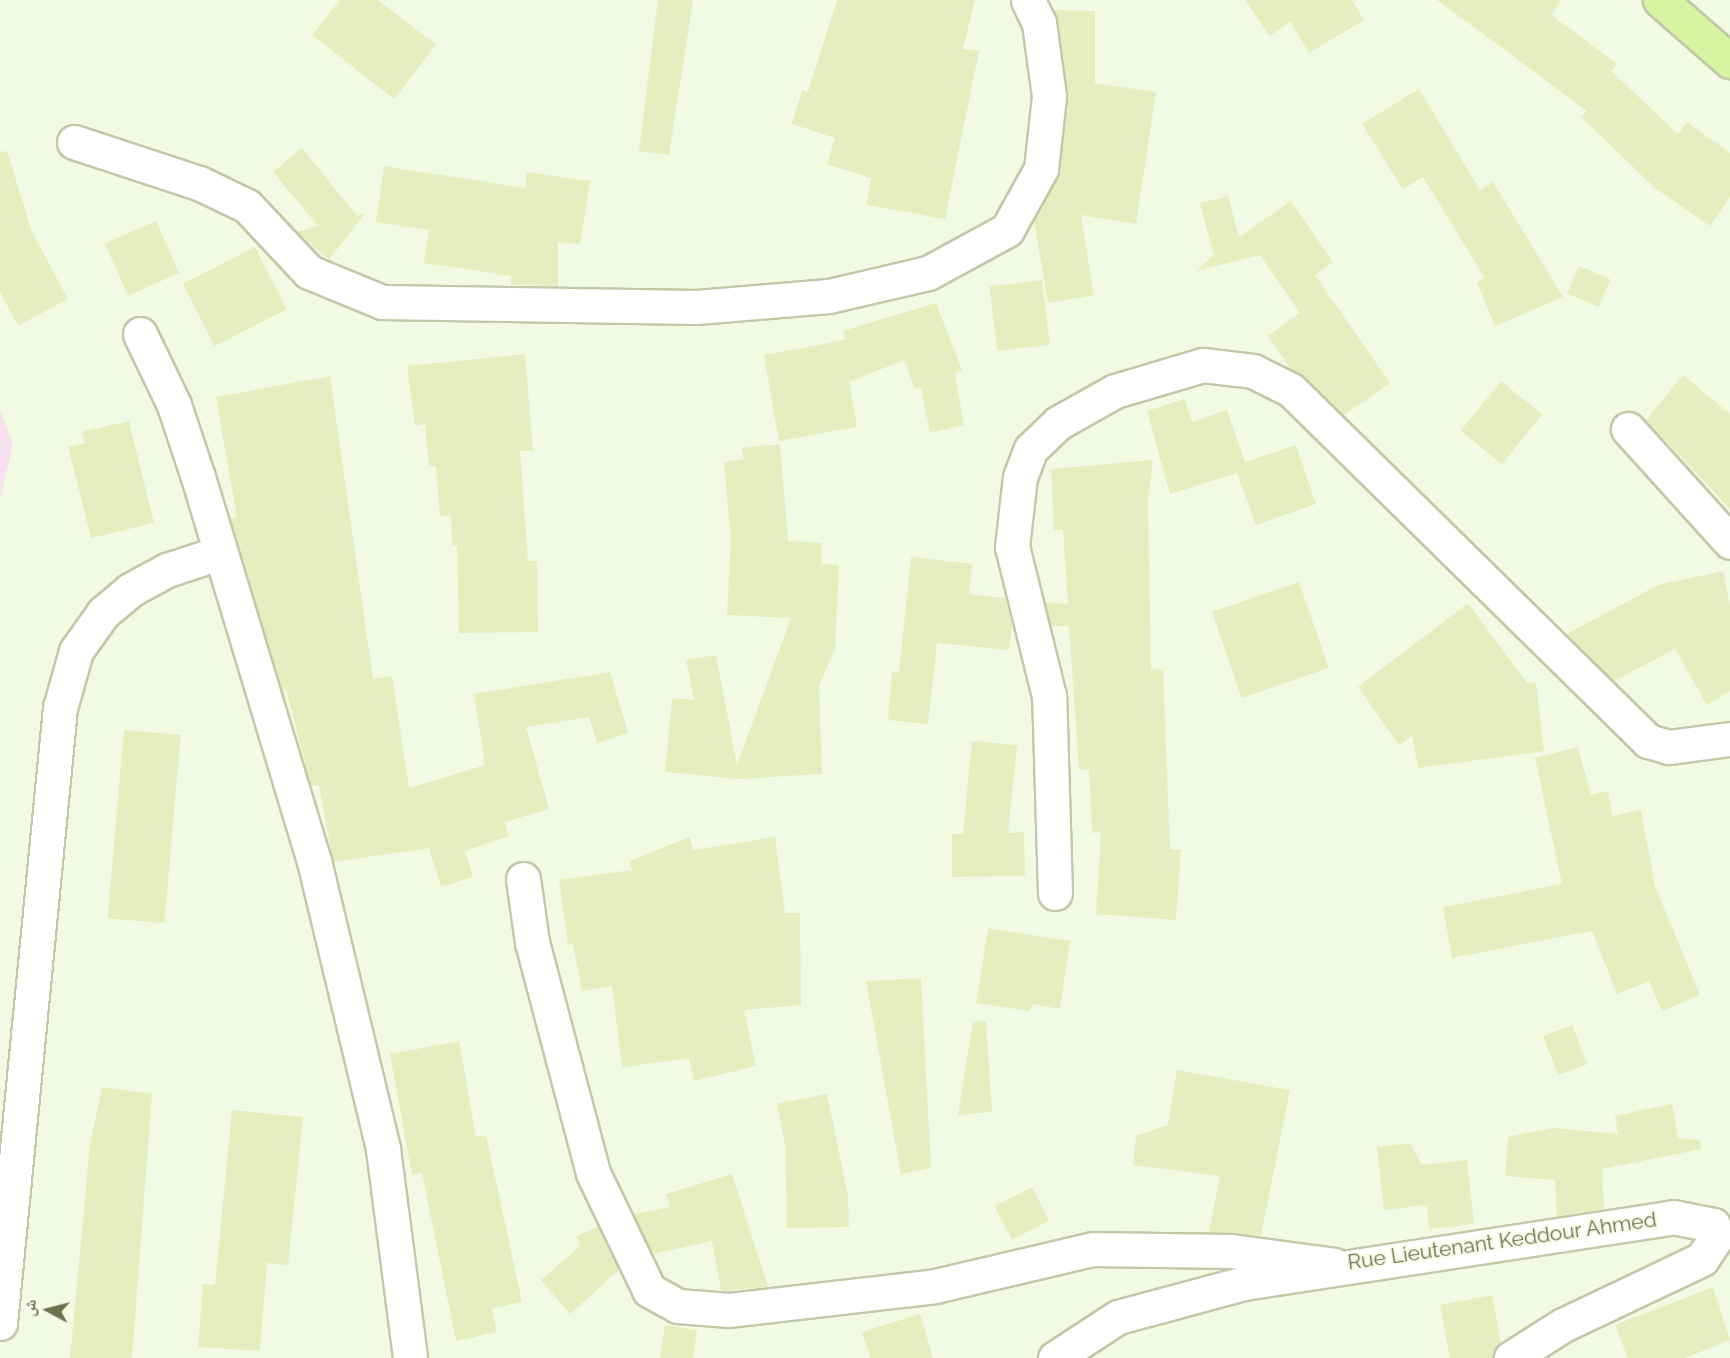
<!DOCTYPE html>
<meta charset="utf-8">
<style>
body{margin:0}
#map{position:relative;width:1730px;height:1358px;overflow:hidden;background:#f3fae4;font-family:Raleway,"Noto Naskh Arabic",sans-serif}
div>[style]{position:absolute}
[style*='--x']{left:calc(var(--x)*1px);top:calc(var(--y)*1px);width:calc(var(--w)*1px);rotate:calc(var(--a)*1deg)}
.education>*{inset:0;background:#f6e1ef}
.building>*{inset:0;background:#e7edbe;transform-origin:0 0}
.roads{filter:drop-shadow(2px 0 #c3c8a9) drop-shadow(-2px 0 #c3c8a9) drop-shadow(0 2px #c3c8a9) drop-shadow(0 -2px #c3c8a9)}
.street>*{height:33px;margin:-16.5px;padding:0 16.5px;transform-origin:16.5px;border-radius:16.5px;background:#fff}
.primary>*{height:33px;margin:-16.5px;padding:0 16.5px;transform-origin:16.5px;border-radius:16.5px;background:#d6f4a1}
span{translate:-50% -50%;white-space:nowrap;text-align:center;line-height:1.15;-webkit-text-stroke:4.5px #f7fdea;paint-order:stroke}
.street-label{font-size:21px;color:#6d704c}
.north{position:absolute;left:18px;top:1280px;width:60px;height:60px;-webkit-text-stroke:4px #f7fdea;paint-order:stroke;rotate:277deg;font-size:16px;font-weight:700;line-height:24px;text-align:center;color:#6d704c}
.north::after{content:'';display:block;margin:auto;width:21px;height:27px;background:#6d704c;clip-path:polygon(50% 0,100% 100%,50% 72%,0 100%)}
</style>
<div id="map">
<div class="education">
<i style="clip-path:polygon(0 409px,13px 445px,0 499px)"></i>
</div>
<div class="building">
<i style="clip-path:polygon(340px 0,378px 0,436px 45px,394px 99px,312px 35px)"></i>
<i style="clip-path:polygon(658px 0,693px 0,669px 155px,639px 151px)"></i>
<i style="clip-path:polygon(837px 0,975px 0,963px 49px,979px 51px,945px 219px,866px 205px,871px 178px,827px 164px,835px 138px,792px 124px,802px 90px,808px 92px)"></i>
<i style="clip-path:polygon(1245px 0,1352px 0,1364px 20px,1309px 53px,1290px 21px,1270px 36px)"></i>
<i style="clip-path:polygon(1437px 0,1561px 0,1551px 15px,1617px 64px,1611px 71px,1678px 134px,1687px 122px,1730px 153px,1730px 197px,1710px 226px,1655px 188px,1581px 117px,1587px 111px)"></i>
<i style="clip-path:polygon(1054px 10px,1095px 11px,1095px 83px,1156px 92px,1136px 224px,1081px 215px,1094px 295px,1048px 303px,1034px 220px,1060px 171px,1068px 98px)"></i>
<i style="clip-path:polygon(1419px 89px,1480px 190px,1493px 182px,1563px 297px,1495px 326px,1477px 282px,1485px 278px,1423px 177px,1403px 189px,1362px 124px)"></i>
<i style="clip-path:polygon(302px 148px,357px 216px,365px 213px,329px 260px,297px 232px,318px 226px,273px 172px)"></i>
<i style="clip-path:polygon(7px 151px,32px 232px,68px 299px,18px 326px,0 292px,0 152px)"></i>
<i style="clip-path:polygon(384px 166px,525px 188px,527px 172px,590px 181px,580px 244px,558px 242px,558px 286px,511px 285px,511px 276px,424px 263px,429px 230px,376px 222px)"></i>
<i style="clip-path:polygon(1228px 196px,1239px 237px,1291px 201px,1333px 262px,1315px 275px,1390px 383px,1344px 415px,1291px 369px,1268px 336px,1300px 313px,1260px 255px,1196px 271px,1214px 255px,1200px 203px)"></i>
<i style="left:156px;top:221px;width:57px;height:56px;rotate:66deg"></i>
<i style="left:255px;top:247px;width:70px;height:81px;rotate:63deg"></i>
<i style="left:1579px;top:266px;width:34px;height:30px;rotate:23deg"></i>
<i style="left:1042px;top:280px;width:65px;height:53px;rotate:83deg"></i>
<i style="clip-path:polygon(936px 303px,962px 370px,955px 373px,964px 425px,930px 433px,921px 387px,915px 389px,904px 360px,849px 382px,857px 427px,779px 441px,764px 355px,845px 340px,843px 331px)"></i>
<i style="clip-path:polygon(525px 354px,533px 451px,520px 451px,528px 561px,537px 561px,538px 632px,459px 633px,457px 545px,452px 545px,451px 515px,440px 516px,436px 466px,429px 467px,425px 424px,415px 426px,407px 366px)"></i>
<i style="clip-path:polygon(1683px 375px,1730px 414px,1730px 509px,1646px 420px)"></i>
<i style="clip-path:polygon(330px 376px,373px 679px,392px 676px,409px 788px,485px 765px,474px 694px,610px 672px,628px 733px,597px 743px,589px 717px,526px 727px,549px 809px,505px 822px,509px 836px,465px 851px,473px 877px,441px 887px,429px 848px,333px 862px,319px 785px,311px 786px,286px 689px,282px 690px,232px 524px,231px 519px,237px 517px,216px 397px)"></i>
<i style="left:1501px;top:381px;width:53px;height:64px;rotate:39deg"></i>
<i style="clip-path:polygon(1185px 399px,1192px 422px,1227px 410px,1245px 462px,1296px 445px,1316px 504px,1256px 525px,1237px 473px,1170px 494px,1147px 411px)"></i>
<i style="clip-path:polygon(129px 421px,154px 523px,91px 538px,68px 447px,85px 443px,82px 432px)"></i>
<i style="clip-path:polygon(780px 444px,788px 541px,822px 543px,821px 564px,839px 565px,835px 649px,819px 685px,822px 774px,739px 779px,665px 772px,672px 698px,694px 700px,686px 660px,716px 655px,737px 765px,791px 618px,727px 615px,731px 540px,724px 462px,744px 459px,742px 448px)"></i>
<i style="clip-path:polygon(1153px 460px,1148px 501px,1151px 670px,1163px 669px,1170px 849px,1181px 850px,1176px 920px,1096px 914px,1101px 832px,1092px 833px,1089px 769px,1079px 770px,1069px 626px,1051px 626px,1045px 602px,1068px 604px,1063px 530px,1054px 530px,1051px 469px)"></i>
<i style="clip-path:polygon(911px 557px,972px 564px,969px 594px,1005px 598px,1012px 626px,1009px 650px,937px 643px,928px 724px,888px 720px,892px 672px,899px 672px)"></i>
<i style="clip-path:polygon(1723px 571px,1730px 606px,1730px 691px,1707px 705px,1675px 649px,1614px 681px,1567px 634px,1658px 585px)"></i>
<i style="left:1299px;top:582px;width:91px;height:92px;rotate:71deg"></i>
<i style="clip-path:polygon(1468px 603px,1527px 683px,1536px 682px,1544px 751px,1418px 768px,1412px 736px,1399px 745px,1358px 687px)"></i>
<i style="left:124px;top:730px;width:57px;height:189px;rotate:5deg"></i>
<i style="clip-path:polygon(972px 741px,1017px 745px,1008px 833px,1024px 832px,1025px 876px,952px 877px,952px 834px,963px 834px)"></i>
<i style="clip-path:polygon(1578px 747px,1591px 795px,1608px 791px,1612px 816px,1641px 810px,1655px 886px,1700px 995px,1662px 1011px,1649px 981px,1617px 994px,1592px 931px,1452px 958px,1443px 907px,1562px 884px,1535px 758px)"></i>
<i style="clip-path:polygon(690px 837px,693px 850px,775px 837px,785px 913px,800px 913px,801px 1005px,744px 1010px,756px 1066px,694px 1081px,689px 1058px,622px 1067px,612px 986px,582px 991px,573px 944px,568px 945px,559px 880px,632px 870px,629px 861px)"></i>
<i style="clip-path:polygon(988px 928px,1070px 941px,1060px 1009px,1032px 1004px,1030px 1011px,976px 1003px)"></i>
<i style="clip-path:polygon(921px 978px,931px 1168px,901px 1174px,866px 981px)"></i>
<i style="clip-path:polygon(973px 1021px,986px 1022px,992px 1112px,958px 1115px)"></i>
<i style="left:1572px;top:1025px;width:42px;height:31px;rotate:69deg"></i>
<i style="clip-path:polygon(459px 1041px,476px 1137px,486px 1135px,522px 1302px,492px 1308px,497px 1332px,456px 1341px,422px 1173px,412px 1175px,390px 1054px)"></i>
<i style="clip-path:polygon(1177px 1070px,1290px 1090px,1261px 1236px,1209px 1232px,1220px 1176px,1133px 1165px,1136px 1136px,1168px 1125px)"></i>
<i style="clip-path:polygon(102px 1087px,152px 1094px,132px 1358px,70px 1358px,90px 1145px)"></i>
<i style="clip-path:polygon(827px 1094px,848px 1196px,849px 1227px,787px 1228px,785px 1144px,777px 1104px)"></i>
<i style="clip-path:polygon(1672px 1104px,1678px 1138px,1700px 1140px,1701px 1149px,1602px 1169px,1604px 1209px,1557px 1216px,1555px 1180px,1505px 1176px,1508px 1137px,1553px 1128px,1618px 1134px,1615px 1116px)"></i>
<i style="clip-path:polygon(232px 1110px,303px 1117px,288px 1265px,267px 1263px,260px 1351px,198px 1347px,203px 1284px,215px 1285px)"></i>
<i style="clip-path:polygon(1410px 1143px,1422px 1165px,1467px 1160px,1474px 1224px,1429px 1229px,1427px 1205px,1384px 1210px,1377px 1147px)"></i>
<i style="clip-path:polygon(732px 1174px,768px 1287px,721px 1291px,712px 1241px,653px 1254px,634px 1214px,670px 1207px,666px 1194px)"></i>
<i style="left:1032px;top:1187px;width:38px;height:42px;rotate:63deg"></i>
<i style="clip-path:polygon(598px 1227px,619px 1270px,570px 1314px,541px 1280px,580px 1246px,576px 1236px)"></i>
<i style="clip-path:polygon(1713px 1287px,1730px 1340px,1685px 1358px,1628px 1358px,1615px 1325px)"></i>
<i style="clip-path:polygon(1492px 1295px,1501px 1343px,1492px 1358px,1450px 1358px,1440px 1305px)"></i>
<i style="clip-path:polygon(920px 1314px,933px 1358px,870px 1358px,862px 1332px)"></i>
<i style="clip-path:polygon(665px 1325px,697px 1330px,693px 1358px,660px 1358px)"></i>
</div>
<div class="roads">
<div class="street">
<i style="--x:74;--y:142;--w:132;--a:18.2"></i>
<i style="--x:199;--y:183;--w:53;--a:25.6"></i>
<i style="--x:247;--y:206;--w:91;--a:46.8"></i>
<i style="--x:309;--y:272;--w:79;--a:22.3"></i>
<i style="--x:382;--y:302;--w:315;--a:0.9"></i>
<i style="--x:697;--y:307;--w:132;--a:-4.8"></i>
<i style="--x:829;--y:296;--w:102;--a:-13.1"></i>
<i style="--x:928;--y:273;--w:90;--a:-28.6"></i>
<i style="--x:1007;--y:230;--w:70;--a:-60.9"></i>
<i style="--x:1041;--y:169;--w:73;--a:-83.7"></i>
<i style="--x:1049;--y:96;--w:74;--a:-97.8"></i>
<i style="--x:1039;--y:23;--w:25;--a:-116"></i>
<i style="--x:140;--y:334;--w:79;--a:64.4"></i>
<i style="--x:174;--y:405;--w:76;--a:71.6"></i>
<i style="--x:198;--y:477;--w:401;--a:73.2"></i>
<i style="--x:314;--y:861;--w:296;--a:76.5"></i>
<i style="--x:383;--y:1149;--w:211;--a:82.6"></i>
<i style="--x:1628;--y:429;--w:152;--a:47.9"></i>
<i style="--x:523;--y:879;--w:64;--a:81.9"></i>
<i style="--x:532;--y:942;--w:239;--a:75.2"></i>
<i style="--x:593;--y:1173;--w:130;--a:64.4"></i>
<i style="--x:649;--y:1290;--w:33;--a:29"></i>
<i style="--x:678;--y:1306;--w:51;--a:4.5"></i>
<i style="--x:729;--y:1310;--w:207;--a:-6.6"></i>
<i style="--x:935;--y:1286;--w:162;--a:-13.2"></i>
<i style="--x:1093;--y:1249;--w:138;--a:0.8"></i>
<i style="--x:1231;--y:1251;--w:104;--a:7.7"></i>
<i style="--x:1055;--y:893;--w:197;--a:-91.7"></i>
<i style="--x:1049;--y:696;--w:154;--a:-103.9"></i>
<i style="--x:1012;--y:547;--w:70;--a:-83.5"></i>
<i style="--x:1020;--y:477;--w:30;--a:-69"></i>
<i style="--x:1031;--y:449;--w:37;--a:-44"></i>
<i style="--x:1058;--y:423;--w:65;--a:-29.3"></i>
<i style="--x:1115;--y:391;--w:92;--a:-16.5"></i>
<i style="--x:1203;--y:365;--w:50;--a:6.8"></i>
<i style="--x:1253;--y:371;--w:42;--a:26.6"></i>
<i style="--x:1291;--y:390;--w:501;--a:44.51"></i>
<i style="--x:1648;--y:741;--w:22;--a:16"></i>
<i style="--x:1669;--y:747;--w:62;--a:-7.5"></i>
<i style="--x:0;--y:1323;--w:618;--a:-84.43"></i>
<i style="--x:60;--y:708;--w:59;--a:-74.3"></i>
<i style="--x:76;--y:651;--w:47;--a:-54.6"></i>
<i style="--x:103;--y:613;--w:35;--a:-40"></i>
<i style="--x:130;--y:590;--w:42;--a:-28.4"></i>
<i style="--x:167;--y:570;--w:55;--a:-18.1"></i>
<i style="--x:1055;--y:1358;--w:75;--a:-33.1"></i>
<i style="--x:1118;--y:1317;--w:131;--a:-15.1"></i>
<i style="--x:1244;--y:1283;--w:434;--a:-8.7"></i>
<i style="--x:1673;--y:1217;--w:41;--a:11.3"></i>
<i style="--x:1713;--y:1225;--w:13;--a:77"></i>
<i style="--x:1716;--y:1238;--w:25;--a:124"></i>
<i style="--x:1702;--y:1259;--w:154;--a:154.6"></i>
<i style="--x:1563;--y:1325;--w:62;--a:147.6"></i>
</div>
<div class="primary">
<i style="--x:1660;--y:0;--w:93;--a:41.1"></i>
</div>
</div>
<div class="street-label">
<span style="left:1502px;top:1241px;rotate:-8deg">Rue Lieutenant Keddour Ahmed</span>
</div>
<div class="north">ش</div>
</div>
